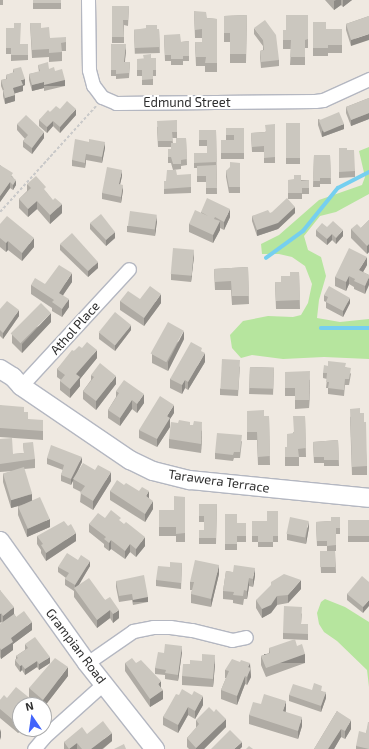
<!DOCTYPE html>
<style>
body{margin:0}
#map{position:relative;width:369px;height:749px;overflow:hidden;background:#efe9e1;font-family:"Exo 2",sans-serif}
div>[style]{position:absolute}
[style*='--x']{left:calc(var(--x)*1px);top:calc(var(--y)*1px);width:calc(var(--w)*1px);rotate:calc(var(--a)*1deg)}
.green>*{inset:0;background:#b6e59e}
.stream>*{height:3.5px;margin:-1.75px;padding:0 1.75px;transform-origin:1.75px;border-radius:1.75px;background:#75cff0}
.path>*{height:2px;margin-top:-1px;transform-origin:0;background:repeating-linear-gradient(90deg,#c9c9c9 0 3px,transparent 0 5px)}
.roads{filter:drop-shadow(1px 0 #b4b7c1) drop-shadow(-1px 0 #b4b7c1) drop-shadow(0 1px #b4b7c1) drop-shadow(0 -1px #b4b7c1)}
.street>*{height:13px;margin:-6.5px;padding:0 6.5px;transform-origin:6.5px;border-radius:6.5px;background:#fff}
.secondary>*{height:18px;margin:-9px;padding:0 9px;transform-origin:9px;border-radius:9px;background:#fff}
.wall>*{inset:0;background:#afaba4;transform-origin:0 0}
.shaded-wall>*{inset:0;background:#8e8b86;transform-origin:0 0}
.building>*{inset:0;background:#cbc7bf;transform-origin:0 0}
span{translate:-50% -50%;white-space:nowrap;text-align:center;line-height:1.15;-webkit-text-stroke:4px #fff;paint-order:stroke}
.street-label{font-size:13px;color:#2e2e2e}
.north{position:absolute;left:12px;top:697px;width:40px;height:40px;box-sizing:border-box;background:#fff;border:1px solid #ababab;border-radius:50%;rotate:347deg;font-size:11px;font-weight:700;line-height:16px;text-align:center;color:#2e2e2e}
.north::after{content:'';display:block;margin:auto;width:14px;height:18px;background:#4264fb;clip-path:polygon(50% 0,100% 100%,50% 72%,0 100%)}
</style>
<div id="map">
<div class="green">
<i style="clip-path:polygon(369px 147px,369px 194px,336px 212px,320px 216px,304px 236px,308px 250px,321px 257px,326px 276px,319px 300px,317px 318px,340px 322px,369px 319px,369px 359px,324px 357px,283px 359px,252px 355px,241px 358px,232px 348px,230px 335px,243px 321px,268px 316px,293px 317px,301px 315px,308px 303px,312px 284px,305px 266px,292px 257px,279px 254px,262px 254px,261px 244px,279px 235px,319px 200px,362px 185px,365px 177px,359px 151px)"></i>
<i style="clip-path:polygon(325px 599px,345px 607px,369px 622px,369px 687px,367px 670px,337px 641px,324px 632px,319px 624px,317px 613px,321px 602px)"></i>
</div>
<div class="stream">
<i style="--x:266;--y:258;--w:46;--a:-36.1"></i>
<i style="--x:303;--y:231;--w:55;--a:-50.9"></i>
<i style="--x:338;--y:188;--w:35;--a:-27"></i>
<i style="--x:321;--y:328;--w:48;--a:0"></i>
</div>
<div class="path">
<i style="--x:0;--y:212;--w:143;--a:-47.8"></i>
</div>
<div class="roads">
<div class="street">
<i style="--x:88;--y:0;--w:70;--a:89.2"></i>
<i style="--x:89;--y:70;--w:16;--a:75"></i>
<i style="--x:93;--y:85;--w:15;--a:53"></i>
<i style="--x:102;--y:97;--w:15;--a:23"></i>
<i style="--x:116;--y:103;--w:199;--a:-0.6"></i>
<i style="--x:315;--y:101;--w:8;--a:-7"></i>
<i style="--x:323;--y:100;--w:51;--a:-24.5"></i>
<i style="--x:21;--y:386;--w:159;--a:-47.3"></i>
<i style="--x:87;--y:663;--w:56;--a:-34.8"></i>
<i style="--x:133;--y:631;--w:20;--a:-11"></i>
<i style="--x:153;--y:627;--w:17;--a:0"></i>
<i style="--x:170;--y:627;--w:22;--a:8"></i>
<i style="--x:192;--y:630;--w:41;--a:14"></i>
<i style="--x:232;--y:640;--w:14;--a:-12"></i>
<i style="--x:34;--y:749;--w:16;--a:-50"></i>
<i style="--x:44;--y:737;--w:79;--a:-41.9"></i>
</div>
<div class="secondary">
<i style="--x:0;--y:369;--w:15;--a:32"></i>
<i style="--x:13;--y:377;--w:12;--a:48"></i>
<i style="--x:21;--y:386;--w:132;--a:34.2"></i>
<i style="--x:130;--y:460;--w:25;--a:26"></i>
<i style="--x:153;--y:471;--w:38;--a:14"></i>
<i style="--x:190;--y:480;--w:180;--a:5.7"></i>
<i style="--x:0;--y:541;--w:150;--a:54.5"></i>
<i style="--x:87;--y:663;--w:110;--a:51.7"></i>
</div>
</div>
<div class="wall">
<i style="left:0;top:0;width:3px;height:5px"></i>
<i style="left:33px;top:0;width:28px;height:9px"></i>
<i style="clip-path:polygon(325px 0,352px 0,343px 7px,341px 5px,334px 10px)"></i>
<i style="clip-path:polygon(112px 6px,129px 6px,128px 26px,124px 25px,124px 43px,112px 43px)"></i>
<i style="clip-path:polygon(194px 11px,207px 18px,217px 19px,217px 72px,205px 72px,205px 66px,196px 66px,195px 42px,202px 42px,202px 38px,195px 38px)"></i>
<i style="clip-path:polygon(247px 15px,246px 63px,230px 63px,230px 42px,224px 42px,224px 16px)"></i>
<i style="clip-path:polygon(308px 15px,308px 48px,305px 48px,305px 65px,290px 65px,291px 49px,283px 49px,283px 30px,286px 30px)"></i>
<i style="clip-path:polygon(369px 16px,351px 46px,346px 30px,346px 24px)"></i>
<i style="clip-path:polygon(313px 22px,326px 29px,342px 29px,342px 53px,328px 53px,328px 56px,313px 56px)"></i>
<i style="clip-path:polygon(30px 23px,41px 28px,50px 38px,66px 42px,66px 51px,62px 51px,62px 61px,49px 62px,49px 57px,32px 58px)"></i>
<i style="clip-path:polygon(6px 28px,20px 44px,28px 44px,28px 60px,11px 61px,11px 54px,6px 54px)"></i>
<i style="clip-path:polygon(254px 28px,279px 60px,279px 66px,261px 68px,260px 57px,260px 51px,263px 50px,263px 46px,254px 34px)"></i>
<i style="left:159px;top:29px;width:24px;height:25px;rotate:88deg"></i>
<i style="clip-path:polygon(164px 35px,181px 42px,189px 41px,189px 61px,183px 61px,183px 65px,171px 65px,171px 61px,165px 61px)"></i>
<i style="clip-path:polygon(111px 44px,126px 50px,125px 62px,130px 62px,129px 78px,116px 79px,116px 76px,111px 76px)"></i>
<i style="clip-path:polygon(156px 58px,156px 76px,153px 76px,153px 85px,142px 85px,142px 76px,137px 76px,137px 59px)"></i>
<i style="clip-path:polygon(38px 65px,55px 71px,65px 86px,44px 91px,44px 88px,32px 91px,29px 80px,29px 74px,39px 72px)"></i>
<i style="clip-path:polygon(13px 69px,25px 85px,23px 86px,23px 91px,15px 93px,15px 101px,5px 104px,3px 96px,3px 91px,1px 86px,1px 80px,6px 79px,6px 75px,13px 73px)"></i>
<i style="clip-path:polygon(369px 98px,369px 119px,351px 126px,346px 113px,346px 107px)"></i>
<i style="clip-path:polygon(60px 109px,76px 115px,60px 133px,53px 126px,47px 133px,39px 126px,39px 120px,50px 112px)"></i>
<i style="clip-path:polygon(318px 119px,344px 129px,322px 137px,318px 125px)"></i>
<i style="clip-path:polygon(177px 120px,177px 138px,172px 138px,173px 143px,176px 143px,186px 138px,187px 165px,181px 166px,181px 169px,173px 170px,171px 163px,168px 163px,168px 149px,171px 149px,171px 147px,158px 147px,157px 127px)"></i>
<i style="left:286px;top:123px;width:14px;height:41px"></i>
<i style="clip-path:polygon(17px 124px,44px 138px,32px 154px,23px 147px,23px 141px,25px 139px,17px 130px)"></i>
<i style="clip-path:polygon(275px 124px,275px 163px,264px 163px,264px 152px,252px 152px,251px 133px,265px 132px)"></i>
<i style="clip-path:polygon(226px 128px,244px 128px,244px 159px,221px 159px,221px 140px,226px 140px)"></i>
<i style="clip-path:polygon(199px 130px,216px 130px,217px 194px,206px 194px,206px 182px,197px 182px,197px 168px,194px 168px,194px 153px,207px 153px,207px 146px,199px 146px)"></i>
<i style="clip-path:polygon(89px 142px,105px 148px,102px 163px,86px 160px,85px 168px,72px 166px,72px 160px)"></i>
<i style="clip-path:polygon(339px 148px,347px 150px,355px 171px,355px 177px,339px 178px)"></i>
<i style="clip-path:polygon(314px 155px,330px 155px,331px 184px,320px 184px,320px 187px,313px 187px)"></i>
<i style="clip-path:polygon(240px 163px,240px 193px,229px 193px,226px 177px,226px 171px)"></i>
<i style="clip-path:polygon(0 165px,13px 177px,16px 185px,13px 190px,10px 188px,0 202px)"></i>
<i style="clip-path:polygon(177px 175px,191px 187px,191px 193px,164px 194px,164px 181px,166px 181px)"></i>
<i style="clip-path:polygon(122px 176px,120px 184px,123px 190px,121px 203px,102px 199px,102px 193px)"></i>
<i style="clip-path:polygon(288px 180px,309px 180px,309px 194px,302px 194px,302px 199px,288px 199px)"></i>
<i style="clip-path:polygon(27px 184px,46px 192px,62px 213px,50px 224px,37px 209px,28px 217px,19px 208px,19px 199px,27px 191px)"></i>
<i style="clip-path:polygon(201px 212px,230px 217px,224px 230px,220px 228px,220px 230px,213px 243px,189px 232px,189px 224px,201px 213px)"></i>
<i style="clip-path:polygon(270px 213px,295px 213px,278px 229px,257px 236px,252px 221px,252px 216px)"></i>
<i style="clip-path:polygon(369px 220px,369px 252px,367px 254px,351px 238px,351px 229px,361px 228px)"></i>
<i style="clip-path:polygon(157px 221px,155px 236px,127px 232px,127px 226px)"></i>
<i style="clip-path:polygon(90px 223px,115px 238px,106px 246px,90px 229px)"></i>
<i style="clip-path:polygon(0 224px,34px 247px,22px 261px,8px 250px,6px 252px,0 247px)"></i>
<i style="clip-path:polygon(327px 227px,343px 236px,336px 244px,332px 240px,327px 245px,316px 236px,316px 230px)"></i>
<i style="clip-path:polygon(60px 244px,98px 268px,88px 277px,60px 250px)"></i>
<i style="clip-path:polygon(194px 256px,191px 282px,171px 280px,171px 274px)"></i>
<i style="clip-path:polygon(367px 265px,363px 272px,369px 275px,365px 294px,354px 289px,354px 287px,349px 284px,346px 291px,335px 286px,335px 277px)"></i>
<i style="clip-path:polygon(248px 267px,249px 304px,232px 305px,231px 290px,215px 290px,214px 269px)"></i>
<i style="clip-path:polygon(299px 272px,300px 309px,276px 309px,275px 282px,281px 282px,290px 276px)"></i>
<i style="clip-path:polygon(72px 282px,63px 295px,69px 307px,62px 317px,52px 311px,52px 308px,31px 294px,31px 285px)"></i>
<i style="clip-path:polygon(324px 295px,350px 303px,343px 317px,326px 308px,326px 302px,324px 301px)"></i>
<i style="clip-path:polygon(140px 299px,161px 303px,144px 326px,120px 310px,120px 301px)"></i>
<i style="clip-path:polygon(0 309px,19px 316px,3px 339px,0 336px)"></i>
<i style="clip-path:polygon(51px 322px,22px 353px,12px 343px,12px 335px)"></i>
<i style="clip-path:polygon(131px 330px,115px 351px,99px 339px,99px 333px)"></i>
<i style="clip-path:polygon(184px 339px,168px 371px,152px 363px,152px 354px)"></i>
<i style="clip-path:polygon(82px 348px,97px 358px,80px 379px,80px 386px,70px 398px,60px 390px,60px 381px,61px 380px,57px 377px,57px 369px,74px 351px)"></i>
<i style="clip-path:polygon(205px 362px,188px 390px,185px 388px,182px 394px,170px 388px,170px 379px)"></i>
<i style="clip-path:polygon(240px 366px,238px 396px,220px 395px,220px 389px)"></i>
<i style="left:250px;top:367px;width:24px;height:27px;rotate:2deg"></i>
<i style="clip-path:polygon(346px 367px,351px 374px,349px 385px,345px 385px,344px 396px,328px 394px,328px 388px,326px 388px,327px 379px,323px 378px,323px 373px)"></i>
<i style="clip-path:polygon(285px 372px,310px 380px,309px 408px,295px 409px,295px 396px,285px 396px)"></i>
<i style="clip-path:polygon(91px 375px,116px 384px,96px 410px,83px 399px,83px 391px,91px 380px)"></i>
<i style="clip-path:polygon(116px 391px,144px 403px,137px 413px,132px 409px,120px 426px,108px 418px,108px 410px,116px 397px)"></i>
<i style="clip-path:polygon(0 405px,28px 419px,43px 428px,43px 440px,0 437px)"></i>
<i style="clip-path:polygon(247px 411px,264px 416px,269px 416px,270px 465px,258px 465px,257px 440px,247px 440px)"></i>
<i style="clip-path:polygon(174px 413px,170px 419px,170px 427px,157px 447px,139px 438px,139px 430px)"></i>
<i style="clip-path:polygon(360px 413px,364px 422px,367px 466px,367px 475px,352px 475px,350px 417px)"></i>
<i style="clip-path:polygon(305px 416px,306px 457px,299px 457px,299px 466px,285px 466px,285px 447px,287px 447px,293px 433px)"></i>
<i style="clip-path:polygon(190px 425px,202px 431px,201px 453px,169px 448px,169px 439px)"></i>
<i style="clip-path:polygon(0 439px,13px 454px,24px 453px,23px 443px,35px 459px,35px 468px,24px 469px,32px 500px,50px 527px,27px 537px,18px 515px,18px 506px,11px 508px,3px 482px,3px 474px,13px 471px,0 472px)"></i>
<i style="clip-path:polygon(338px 440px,339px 466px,324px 466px,324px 463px,314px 463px,313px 442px)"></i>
<i style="clip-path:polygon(242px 441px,240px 458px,234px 458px,233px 461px,215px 459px,215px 453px)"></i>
<i style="clip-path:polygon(47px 458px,82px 462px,76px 476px,111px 481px,93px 510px,80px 502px,81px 492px,73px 488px,73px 480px,71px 485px,61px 481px,61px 475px,63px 470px,47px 464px)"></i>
<i style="clip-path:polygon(124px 485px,149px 498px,153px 509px,145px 522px,110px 500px,110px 491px)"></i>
<i style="clip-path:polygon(185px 497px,185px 542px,176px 542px,176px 536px,159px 536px,159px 510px,174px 510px)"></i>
<i style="clip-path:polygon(199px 504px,217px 504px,216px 544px,199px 544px,199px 530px,204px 530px,204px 522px,199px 522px)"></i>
<i style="clip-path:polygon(278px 511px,278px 542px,273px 542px,273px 547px,258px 547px,258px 542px,252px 542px,252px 521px,267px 521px)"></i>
<i style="clip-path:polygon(225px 514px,237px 523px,246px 523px,246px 542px,237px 542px,237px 550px,225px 550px)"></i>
<i style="clip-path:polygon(340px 517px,340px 534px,336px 534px,336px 551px,335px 551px,336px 573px,321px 573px,320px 551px,327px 551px,327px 546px,317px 546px,316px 522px,331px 521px)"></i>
<i style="clip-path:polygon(105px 518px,121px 522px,145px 546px,136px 557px,130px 552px,125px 559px,111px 549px,109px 551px,104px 547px,104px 544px,89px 532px,89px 524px)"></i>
<i style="left:348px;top:520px;width:21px;height:22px"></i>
<i style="clip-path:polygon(309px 527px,306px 544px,287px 540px,287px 534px)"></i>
<i style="clip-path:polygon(37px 536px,76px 541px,46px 561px,41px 553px,41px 550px,37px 544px)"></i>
<i style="clip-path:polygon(182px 563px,181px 589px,156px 586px,156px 580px,170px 567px)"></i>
<i style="clip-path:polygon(90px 566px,78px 585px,105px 600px,119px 618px,113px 623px,110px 618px,97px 628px,74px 597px,74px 591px,65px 585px,65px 579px,66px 578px,58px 572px,58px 567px)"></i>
<i style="clip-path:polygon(226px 571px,255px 576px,253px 587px,249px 586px,247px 599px,244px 599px,243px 605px,233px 603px,233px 600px,223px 599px,223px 591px)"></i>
<i style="clip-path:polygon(219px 574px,211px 607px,191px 603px,191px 594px,192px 590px,190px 590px,190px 582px)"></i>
<i style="clip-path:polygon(116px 581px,148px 602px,133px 605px,132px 600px,119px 602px,116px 587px)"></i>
<i style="clip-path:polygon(369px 582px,363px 613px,347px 600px,347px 594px)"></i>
<i style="clip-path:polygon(301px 589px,288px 603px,277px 605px,271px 613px,262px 618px,256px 608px,256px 600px)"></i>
<i style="clip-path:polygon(0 590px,16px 617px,32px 630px,13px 644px,13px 650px,1px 659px,0 657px,0 624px,2px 623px,1px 622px)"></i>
<i style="clip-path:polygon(302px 613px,301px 624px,308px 630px,308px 640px,283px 639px,283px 633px)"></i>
<i style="clip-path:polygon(25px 644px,50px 663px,39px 670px,37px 667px,25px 675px,22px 670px,20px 672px,15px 665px,15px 660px,16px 659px,16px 656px,25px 650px)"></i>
<i style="clip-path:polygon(297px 646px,305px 663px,266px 677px,261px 665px,261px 656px,269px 653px,269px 648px)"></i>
<i style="clip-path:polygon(182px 652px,178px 681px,165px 679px,165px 675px,155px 674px,155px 668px,164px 653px)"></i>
<i style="clip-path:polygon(125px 663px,136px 663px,161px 688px,163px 699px,150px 707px,125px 671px)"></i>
<i style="clip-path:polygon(190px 664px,215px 664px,213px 687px,182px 685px,182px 676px)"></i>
<i style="clip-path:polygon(250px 668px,251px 677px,247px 685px,245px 684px,237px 705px,221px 699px,221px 690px,226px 678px,225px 678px,225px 670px)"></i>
<i style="clip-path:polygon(68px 676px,44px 707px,44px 705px,38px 705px,29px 697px,29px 688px)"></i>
<i style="clip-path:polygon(312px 690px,322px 691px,326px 698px,321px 712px,289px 701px,289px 695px)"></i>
<i style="clip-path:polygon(179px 695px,192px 695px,203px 705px,195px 719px,188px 715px,178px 733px,163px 725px,163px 717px)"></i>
<i style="clip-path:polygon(7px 698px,32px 705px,20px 705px,18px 733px,0 718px,0 700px)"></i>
<i style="clip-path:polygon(261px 704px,286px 709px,286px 712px,302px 726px,298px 739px,249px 724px,249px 715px)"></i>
<i style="clip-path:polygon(337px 711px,351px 729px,345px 739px,341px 737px,334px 749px,314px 749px)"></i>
<i style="clip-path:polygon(196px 720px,226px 727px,204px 749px,189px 749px,187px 747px,187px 738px,196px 728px)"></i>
<i style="clip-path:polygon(369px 722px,369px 749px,356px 749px,356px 746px,366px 733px)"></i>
<i style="clip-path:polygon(87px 734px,112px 741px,103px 749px,106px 749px,64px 749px,64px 742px)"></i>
</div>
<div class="shaded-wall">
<i style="clip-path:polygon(336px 0,341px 0,341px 5px,334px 10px,334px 1px)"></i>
<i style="clip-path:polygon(343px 0,352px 0,343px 7px)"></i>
<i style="clip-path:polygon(369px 34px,369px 40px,351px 46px,351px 40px)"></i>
<i style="clip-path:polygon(126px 44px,126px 50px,124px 67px,124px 62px)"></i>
<i style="clip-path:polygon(25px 79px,25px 85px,23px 86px,23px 91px,13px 94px,13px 88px,21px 80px)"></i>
<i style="left:65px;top:80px;width:6px;height:22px;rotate:90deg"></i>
<i style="clip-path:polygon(44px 82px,44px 88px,32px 91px,32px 85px)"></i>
<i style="clip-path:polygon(15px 95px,15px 101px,5px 104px,5px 98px)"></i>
<i style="clip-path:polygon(76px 109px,76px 115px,60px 133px,60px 127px)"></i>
<i style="clip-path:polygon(369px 113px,369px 119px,351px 126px,351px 120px)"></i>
<i style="clip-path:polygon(53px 121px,53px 126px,47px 133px,47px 127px)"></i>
<i style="clip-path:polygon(344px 124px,344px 129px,322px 137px,322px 131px)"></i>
<i style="clip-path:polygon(44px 132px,44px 138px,32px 154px,32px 148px)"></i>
<i style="clip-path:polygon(105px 142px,105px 148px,102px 163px,102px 157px)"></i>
<i style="clip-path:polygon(86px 154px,86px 160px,85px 168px,85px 163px)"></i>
<i style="clip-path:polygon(122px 170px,122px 176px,119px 189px,119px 184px)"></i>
<i style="clip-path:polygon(16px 180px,16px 185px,13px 190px,13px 185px)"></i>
<i style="clip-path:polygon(10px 182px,10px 188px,0 202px,0 196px)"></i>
<i style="clip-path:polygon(123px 185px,123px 190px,121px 203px,121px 197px)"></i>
<i style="clip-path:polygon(37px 201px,37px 209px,28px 217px,28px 209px)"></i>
<i style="clip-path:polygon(62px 204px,62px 213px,50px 224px,50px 215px)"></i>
<i style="clip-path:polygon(295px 207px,295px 213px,278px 229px,257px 236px,257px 230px)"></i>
<i style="clip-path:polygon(230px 209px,230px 217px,224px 230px,224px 222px)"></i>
<i style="clip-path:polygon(157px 215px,157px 221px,155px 236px,155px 230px)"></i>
<i style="clip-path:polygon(220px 221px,220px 230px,213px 243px,213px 235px)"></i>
<i style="clip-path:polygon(343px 230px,343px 236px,336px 244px,336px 238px)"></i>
<i style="clip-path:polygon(115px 232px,115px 238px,106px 246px,106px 240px)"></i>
<i style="clip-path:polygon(332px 234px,332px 240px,327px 245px,327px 239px)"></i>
<i style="clip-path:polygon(34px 238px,34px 247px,22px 261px,22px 253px)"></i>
<i style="clip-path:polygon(8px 241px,8px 250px,6px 252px,6px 243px)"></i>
<i style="clip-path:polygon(369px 244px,369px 252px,367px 254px,367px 246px)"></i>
<i style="clip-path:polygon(194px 250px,194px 256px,191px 282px,191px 276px)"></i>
<i style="clip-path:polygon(367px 257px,367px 265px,359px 279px,359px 270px)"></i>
<i style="clip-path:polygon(98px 262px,98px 268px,88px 277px,88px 271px)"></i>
<i style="clip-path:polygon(72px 273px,72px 282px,59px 301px,59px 293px)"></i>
<i style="clip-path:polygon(349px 276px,349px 284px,346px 291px,346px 282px)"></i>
<i style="clip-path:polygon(369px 277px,369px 285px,365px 294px,365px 286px)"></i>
<i style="clip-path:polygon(161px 294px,161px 303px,144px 326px,144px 318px)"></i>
<i style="clip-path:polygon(350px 298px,350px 303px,343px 317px,343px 311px)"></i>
<i style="clip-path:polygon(69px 299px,69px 307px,62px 317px,62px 309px)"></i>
<i style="clip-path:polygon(19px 310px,19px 316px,3px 339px,3px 333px)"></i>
<i style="clip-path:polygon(51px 313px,51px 322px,22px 353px,22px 344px)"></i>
<i style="clip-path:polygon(131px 325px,131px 330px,115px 351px,115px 345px)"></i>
<i style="clip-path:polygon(184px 331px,184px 339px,168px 371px,168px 362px)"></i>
<i style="clip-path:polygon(97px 350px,97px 358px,80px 379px,80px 386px,70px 398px,70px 389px,76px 374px)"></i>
<i style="clip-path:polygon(205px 353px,205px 362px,188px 390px,188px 382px)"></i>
<i style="clip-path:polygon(310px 371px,310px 380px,309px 408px,309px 400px)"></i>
<i style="clip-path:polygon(116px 376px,116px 384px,96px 410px,96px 401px)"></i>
<i style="clip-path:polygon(185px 380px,185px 388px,182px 394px,182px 385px)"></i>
<i style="clip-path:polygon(144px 394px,144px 403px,137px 413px,137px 404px)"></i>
<i style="clip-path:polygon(132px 400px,132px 409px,120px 426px,120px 418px)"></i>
<i style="clip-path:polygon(174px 405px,174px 413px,170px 419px,170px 427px,157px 447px,157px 439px,167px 416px)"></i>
<i style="clip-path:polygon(202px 422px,202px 431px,201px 453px,201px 444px)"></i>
<i style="clip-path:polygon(82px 457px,82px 462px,71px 485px,71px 479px)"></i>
<i style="clip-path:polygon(111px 472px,111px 481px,93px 510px,93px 501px)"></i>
<i style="clip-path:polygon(149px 491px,149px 500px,146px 496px)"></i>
<i style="clip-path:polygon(32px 494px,32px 502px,11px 508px,11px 500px)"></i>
<i style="clip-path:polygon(153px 501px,153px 509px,145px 522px,145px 514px)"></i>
<i style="clip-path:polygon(50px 519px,50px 527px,27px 537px,27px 529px)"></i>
<i style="clip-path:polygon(309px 521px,309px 527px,306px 544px,306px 538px)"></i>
<i style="clip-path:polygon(76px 533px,76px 541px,46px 561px,46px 553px)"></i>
<i style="clip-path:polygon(145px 537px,145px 546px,136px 557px,136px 549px)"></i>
<i style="clip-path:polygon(111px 540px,111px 549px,109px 551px,109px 543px)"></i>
<i style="clip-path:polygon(130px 544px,130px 552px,125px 559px,125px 551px)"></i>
<i style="clip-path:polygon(90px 561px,90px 566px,76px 590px,75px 589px,75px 585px)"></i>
<i style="clip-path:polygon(219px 565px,219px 574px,211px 607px,211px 599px)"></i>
<i style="clip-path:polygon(255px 568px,255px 576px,253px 587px,253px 579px)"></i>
<i style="clip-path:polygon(249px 578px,249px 586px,247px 599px,247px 591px)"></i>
<i style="clip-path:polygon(301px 580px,301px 589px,288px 603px,288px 595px)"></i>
<i style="clip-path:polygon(277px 596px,277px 605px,271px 613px,262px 618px,262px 609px)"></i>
<i style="left:148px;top:597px;width:5px;height:15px;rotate:90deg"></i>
<i style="clip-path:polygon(369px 600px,369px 606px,363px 613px,363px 607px)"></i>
<i style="clip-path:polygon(14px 607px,14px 615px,3px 624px,3px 616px)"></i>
<i style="clip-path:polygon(110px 610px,110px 618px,97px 628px,97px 620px)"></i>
<i style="clip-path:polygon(119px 610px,119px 618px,113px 623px,113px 614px)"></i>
<i style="clip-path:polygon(1px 613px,1px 622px,0 623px,0 614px)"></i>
<i style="clip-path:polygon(32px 622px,32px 630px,13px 644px,13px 650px,1px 659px,1px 650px,11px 638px)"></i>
<i style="clip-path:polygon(182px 646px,182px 652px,178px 681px,178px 675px)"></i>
<i style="left:305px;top:654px;width:9px;height:41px;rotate:90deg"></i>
<i style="clip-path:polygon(215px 655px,215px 664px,213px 687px,213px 679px)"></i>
<i style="clip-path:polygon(50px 657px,50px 663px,39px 670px,39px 664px)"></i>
<i style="clip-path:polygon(37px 661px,37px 667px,25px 675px,25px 669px)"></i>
<i style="clip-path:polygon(250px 663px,251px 677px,247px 685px,248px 667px)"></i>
<i style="clip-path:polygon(22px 665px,22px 670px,20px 672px,20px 666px)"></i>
<i style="clip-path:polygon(68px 667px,68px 676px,44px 707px,44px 705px,43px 705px,43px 700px)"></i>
<i style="clip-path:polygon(245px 676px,245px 684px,237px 705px,237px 696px)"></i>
<i style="clip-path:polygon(161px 681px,161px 689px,158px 684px)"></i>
<i style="clip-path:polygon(163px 690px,163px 699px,150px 707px,150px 699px)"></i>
<i style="clip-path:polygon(326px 692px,326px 698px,321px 712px,321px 706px)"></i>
<i style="clip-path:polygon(203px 696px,203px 705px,195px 719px,195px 711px)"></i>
<i style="clip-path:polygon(32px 700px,32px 705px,29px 705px)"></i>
<i style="clip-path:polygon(286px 701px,286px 709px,283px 720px,283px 711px)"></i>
<i style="clip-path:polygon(188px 707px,188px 715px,178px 733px,178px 725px)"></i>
<i style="clip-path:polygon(302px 717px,302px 726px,298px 739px,298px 731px)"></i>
<i style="clip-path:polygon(226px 719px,226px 727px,204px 749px,196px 749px,196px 748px)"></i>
<i style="clip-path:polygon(351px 720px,351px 729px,345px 739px,345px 731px)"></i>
<i style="clip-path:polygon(20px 722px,20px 729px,22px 729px,18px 733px,18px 724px)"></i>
<i style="clip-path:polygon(1px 729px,1px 737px,0 740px,0 732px)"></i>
<i style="clip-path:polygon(341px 729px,341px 737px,334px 749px,328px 749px)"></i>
<i style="clip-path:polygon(112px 733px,112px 741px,102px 749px,91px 749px)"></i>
<i style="clip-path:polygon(242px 742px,242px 747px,240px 749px,234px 749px)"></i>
<i style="clip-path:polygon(77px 743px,77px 749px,69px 749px)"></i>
</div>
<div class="building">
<i style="left:33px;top:0;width:28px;height:3px"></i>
<i style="clip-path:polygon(112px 6px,129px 6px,128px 20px,123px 20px,124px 37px,112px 37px)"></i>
<i style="clip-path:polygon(194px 11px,206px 12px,207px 18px,217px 19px,217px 63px,205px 63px,206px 57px,196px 57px,195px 42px,202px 42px,202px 29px,195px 30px)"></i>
<i style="clip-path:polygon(247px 15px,246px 54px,230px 54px,230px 33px,224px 33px,224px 16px)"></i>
<i style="clip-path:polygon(286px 15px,308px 15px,308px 39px,305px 40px,305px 57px,290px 57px,291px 40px,283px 40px,283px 30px,286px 30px)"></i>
<i style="clip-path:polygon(369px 16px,369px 34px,351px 40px,346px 24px)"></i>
<i style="clip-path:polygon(265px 20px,276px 35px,279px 60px,261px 62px,260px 51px,264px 50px,263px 40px,254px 28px)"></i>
<i style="clip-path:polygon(313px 22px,326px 22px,326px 29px,342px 29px,342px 45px,328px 45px,328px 48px,313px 48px)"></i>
<i style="clip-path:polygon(14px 23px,21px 23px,20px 44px,28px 44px,28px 55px,11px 55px,11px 48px,6px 48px,6px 28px,14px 28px)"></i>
<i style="clip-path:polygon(30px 23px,41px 23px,41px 28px,49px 27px,50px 38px,66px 37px,66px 42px,61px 43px,62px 52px,49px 53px,49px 49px,32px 50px)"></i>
<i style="clip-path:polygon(146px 25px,157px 25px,157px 29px,159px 29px,160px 47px,135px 48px,134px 30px,146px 28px)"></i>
<i style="clip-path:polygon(180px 34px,181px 42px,189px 41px,189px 56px,183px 56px,183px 59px,171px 59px,171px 55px,165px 55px,164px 35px)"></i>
<i style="clip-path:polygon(111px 44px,126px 44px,124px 62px,130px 62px,129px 73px,116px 74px,116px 70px,111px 70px)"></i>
<i style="clip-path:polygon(151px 54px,151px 58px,156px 58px,156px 70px,153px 70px,153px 79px,142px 80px,142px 70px,137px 70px,137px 59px,144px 59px,143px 55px)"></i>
<i style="clip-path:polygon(48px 62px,49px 69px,54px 67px,55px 71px,62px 69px,65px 80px,44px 85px,44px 82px,32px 85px,29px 74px,40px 71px,38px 65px)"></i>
<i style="clip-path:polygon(21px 67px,25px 79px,21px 80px,23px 85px,13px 88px,15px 95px,5px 98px,3px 90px,4px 90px,1px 80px,7px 79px,6px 75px,14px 72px,13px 69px)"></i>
<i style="clip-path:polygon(369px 98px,369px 113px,351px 120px,346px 107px)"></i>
<i style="clip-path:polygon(67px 101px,76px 109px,60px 127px,53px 121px,47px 127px,39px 120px,48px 110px,50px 112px,56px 106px,60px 109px)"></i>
<i style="left:339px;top:112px;width:13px;height:22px;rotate:67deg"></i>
<i style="clip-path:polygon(26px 115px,44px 132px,32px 148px,23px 141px,28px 135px,17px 124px)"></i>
<i style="clip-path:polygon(177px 120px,177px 132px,172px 132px,173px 141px,158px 141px,157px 121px)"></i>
<i style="left:286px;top:123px;width:14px;height:35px"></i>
<i style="clip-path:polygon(275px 124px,275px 157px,264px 158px,264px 146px,252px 147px,251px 133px,266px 132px,265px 125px)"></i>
<i style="clip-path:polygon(226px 128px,244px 128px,244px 153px,221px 153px,221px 140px,234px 140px,234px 135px,226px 135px)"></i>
<i style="clip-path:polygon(199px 130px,216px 130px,217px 162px,194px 163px,194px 153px,207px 153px,207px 140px,199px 140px)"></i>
<i style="clip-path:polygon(176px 138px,186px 138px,187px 159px,181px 160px,181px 164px,173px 164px,171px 157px,168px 157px,168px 149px,171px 149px,171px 143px,176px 143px)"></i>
<i style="clip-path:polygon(75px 139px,89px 142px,89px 139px,105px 142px,102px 157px,86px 154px,85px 163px,72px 160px)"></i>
<i style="clip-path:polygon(339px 148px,347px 148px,347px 150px,354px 150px,355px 171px,339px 172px)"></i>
<i style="clip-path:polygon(314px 155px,330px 155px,331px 178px,320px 178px,320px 181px,313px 181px)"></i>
<i style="clip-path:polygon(230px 162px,240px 163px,240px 187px,229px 187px,226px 171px,230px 167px)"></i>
<i style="clip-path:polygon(0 165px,13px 173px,11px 176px,16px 180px,13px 185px,10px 182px,0 196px)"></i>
<i style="clip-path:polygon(216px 165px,217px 188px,206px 188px,206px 176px,197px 176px,197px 166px)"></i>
<i style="clip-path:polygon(107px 167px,122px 170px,119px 184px,123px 185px,121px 197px,102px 193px)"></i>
<i style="clip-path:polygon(167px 170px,176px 170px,177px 175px,191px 174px,191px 187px,164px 189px,164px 181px,166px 181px)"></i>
<i style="clip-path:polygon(294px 175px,301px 175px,301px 181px,309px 180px,309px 188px,302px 188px,302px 193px,288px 193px,288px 180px,294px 179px)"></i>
<i style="clip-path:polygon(36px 176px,46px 187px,44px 189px,53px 200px,55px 198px,62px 204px,50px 215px,37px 201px,28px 209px,19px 199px,31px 188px,27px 184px)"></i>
<i style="clip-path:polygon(207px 198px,230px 209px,224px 222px,215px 217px,214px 219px,220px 221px,213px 235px,189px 224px,195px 210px,208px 216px,201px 212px)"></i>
<i style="clip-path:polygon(287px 198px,295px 207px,278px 223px,257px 230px,252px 216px,268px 210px,270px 213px,272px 212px)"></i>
<i style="left:130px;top:211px;width:27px;height:15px;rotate:8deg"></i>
<i style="clip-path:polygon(101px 214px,115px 232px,106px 240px,90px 223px)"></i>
<i style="clip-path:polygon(7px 216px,34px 238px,22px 253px,8px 241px,6px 243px,0 238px,0 224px)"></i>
<i style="clip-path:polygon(369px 220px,369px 244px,367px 246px,351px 229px,357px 224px,361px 228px)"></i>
<i style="clip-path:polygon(333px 221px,343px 230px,336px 238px,332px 234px,327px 239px,316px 230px,322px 223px,327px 227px)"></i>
<i style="clip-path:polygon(72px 233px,98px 262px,88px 271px,60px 244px)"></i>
<i style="left:173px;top:248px;width:21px;height:26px;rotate:5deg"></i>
<i style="clip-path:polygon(349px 248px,367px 257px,359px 270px,369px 275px,369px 277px,365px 286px,354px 281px,355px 279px,349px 276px,346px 282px,335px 277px)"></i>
<i style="clip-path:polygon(59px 265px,72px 273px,59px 293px,69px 299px,62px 309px,52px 302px,54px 300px,31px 285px,35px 278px,45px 284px)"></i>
<i style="clip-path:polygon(248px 267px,249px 296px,232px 296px,231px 281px,215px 282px,214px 269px)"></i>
<i style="clip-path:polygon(290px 272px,299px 272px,300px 300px,276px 301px,275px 282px,281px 282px,281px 276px,290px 276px)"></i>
<i style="clip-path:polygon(150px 286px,161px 294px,144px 318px,120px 301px,128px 291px,140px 299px)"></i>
<i style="clip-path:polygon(329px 286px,350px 298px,343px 311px,326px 302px,328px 297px,324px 295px)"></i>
<i style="clip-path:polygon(7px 301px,19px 310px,3px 333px,0 330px,0 309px)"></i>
<i style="left:41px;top:303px;width:14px;height:43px;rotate:45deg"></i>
<i style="left:115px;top:312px;width:21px;height:26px;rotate:39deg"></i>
<i style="left:168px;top:322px;width:18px;height:36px;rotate:29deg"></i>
<i style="clip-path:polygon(87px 342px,97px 350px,76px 374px,80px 377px,70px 389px,60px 381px,65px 375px,57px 369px,72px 350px,74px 351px,79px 346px,82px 348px)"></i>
<i style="clip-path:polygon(191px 342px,202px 348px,201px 351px,205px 353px,188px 382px,185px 380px,182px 385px,170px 379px)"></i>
<i style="left:222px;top:359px;width:18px;height:30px;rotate:3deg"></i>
<i style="clip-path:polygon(328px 361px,346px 363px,345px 367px,351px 368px,349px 379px,345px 379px,344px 390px,328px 388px,329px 382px,326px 382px,327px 373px,323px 373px,324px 365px,328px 366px)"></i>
<i style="clip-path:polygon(100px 363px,116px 376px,96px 401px,83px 391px,94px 377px,91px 375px)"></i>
<i style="left:250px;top:367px;width:24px;height:21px;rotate:2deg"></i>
<i style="clip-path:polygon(310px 371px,309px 400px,295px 400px,295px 388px,285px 388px,285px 372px)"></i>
<i style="clip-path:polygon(124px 380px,144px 394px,137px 404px,132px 400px,120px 418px,108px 410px,119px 393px,116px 391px)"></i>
<i style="clip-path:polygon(160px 396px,174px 405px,167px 416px,170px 418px,157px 439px,139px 430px)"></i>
<i style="clip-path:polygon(0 405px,24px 407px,24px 412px,28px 412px,28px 419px,43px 420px,43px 431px,0 428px)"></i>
<i style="clip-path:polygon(360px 408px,360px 413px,364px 413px,364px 422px,366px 422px,367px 466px,352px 467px,350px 409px)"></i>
<i style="clip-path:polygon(264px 410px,264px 416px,269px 416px,270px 456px,258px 457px,257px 432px,247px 432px,247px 411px)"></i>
<i style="clip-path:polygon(293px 416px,305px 416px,306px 448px,298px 449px,299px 457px,285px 457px,285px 447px,287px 447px,287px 434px,294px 433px)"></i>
<i style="clip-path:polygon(179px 420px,190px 422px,190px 425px,193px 425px,194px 421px,202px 422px,201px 444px,169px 439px,171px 422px,178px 423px)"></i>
<i style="clip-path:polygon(217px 433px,242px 435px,240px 452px,234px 452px,233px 455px,215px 453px)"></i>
<i style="clip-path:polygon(12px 438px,13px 454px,24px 453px,23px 443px,33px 442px,35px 459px,0 464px,0 439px)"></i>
<i style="clip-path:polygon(338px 440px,339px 460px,324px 460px,324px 457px,314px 457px,313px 442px)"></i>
<i style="clip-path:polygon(51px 445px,82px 457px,71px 479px,61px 475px,64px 465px,47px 458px)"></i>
<i style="clip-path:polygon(83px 463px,95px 470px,98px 465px,111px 472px,93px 501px,80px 493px,85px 486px,73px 479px)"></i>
<i style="left:24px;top:467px;width:28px;height:22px;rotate:73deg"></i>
<i style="clip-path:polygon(117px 480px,124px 485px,126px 483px,139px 491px,142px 487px,149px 491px,146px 496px,153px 501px,145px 514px,110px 491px)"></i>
<i style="clip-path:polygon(174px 496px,185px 497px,185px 533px,176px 534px,176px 527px,159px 527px,159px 510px,174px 510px)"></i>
<i style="left:40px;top:497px;width:24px;height:24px;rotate:66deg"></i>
<i style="clip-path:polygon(199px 504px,217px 504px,216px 538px,199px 538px,199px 530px,204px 530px,204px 516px,199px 516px)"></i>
<i style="clip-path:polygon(111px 510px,121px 518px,119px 520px,124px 524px,126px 522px,145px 537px,136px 549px,130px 544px,125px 551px,111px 540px,109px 543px,104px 539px,106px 537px,89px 524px,98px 513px,105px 518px)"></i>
<i style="clip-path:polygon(267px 511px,278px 511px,278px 536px,273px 536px,273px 542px,258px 542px,258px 536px,252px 536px,252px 521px,267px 521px)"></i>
<i style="clip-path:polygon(225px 514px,237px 514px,237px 523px,246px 523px,246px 536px,237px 536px,237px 544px,225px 544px)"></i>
<i style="left:290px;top:517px;width:19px;height:17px;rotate:12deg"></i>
<i style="clip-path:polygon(331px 517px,340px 517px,340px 528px,336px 528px,336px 545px,327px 546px,327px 541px,317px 541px,316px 522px,331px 521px)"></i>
<i style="left:348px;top:520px;width:21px;height:16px"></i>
<i style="clip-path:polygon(64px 521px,68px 526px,71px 524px,76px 533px,46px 553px,41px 545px,43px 544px,37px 536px)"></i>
<i style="left:320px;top:551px;width:15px;height:16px"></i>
<i style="clip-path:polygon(67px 553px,78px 560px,81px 555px,90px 561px,75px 585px,65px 579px,69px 573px,58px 567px)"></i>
<i style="clip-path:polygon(195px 560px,219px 565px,211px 599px,191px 594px,194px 582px,190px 582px)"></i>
<i style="clip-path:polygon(170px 562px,182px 563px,181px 583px,156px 580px,158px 566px,170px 567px)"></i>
<i style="clip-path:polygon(234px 565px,255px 568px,253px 579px,249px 578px,247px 591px,244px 590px,243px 596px,233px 595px,234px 592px,223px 591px,226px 571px,233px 572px)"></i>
<i style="clip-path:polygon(284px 574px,301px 580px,288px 595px,277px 596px,271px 605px,262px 609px,256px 600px,271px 585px,271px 582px)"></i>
<i style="clip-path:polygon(144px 575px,148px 597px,133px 600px,132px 594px,119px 596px,116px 581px)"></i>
<i style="clip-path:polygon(362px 576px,369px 582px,369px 600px,363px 607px,347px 594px)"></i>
<i style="clip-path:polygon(89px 578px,105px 600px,110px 597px,119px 610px,113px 614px,110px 610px,97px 620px,74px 588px)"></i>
<i style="clip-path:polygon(0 590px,14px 607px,3px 616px,1px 613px,0 614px)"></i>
<i style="clip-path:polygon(284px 606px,302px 607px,301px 624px,308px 624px,308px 634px,283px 633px)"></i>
<i style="clip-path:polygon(24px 611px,32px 622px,11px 638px,13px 642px,1px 650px,0 648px,0 624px,14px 614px,16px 617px)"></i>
<i style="clip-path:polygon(35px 637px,50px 657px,39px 664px,37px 661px,25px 669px,22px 665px,20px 666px,15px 660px,18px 658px,16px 656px,28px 648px,25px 644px)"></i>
<i style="clip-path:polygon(295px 639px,297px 646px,302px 644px,305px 654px,266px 668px,261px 656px,270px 653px,269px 648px)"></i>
<i style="clip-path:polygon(165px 644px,182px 646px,178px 675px,165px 673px,166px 670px,155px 668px,158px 652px,164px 653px)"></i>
<i style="clip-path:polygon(202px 654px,215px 655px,213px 679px,182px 676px,183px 664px,190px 664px,190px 660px,202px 661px)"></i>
<i style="clip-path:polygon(55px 658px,68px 667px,43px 700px,29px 688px)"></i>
<i style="clip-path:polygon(132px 658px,136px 663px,141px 660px,161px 681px,158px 684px,163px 690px,150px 699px,125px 663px)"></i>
<i style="clip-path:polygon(232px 659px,240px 662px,241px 660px,250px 663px,248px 667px,251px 668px,247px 677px,245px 676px,237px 696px,221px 690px,229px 671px,225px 670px)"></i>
<i style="clip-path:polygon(314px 683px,322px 686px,321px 691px,326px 692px,321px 706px,289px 695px,293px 684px,312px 690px)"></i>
<i style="clip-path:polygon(16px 687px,32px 700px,29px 705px,20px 705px,20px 722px,18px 724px,0 709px,0 700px,4px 695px,7px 698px)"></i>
<i style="clip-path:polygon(182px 689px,192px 695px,194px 691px,203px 696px,195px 711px,188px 707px,178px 725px,163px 717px,176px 694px,179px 695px)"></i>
<i style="clip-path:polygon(264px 694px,286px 701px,283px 711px,302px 717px,298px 731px,249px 715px,253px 702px,261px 704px)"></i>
<i style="clip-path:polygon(209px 707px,214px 712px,216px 709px,226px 719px,196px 748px,187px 738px,199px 724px,196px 720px)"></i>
<i style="clip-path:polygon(337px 711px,351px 720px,345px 731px,341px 729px,328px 749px,314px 749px)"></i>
<i style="clip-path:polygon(103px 721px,112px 733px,91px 749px,82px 749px,77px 743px,69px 749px,64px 742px,82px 727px,87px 734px)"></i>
<i style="clip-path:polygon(368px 722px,369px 722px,369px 749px,356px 746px,359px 731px,366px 733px)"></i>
<i style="clip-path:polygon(230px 730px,242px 742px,234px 749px,211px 749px)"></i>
<i style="clip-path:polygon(124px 744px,126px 749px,114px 749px)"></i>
<i style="clip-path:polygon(249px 746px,253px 749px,246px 749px)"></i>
</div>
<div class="street-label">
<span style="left:187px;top:102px">Edmund Street</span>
<span style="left:75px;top:328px;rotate:-48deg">Athol Place</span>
<span style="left:219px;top:481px;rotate:8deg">Tarawera Terrace</span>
<span style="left:76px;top:646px;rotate:53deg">Grampian Road</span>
</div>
<div class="north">N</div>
</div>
